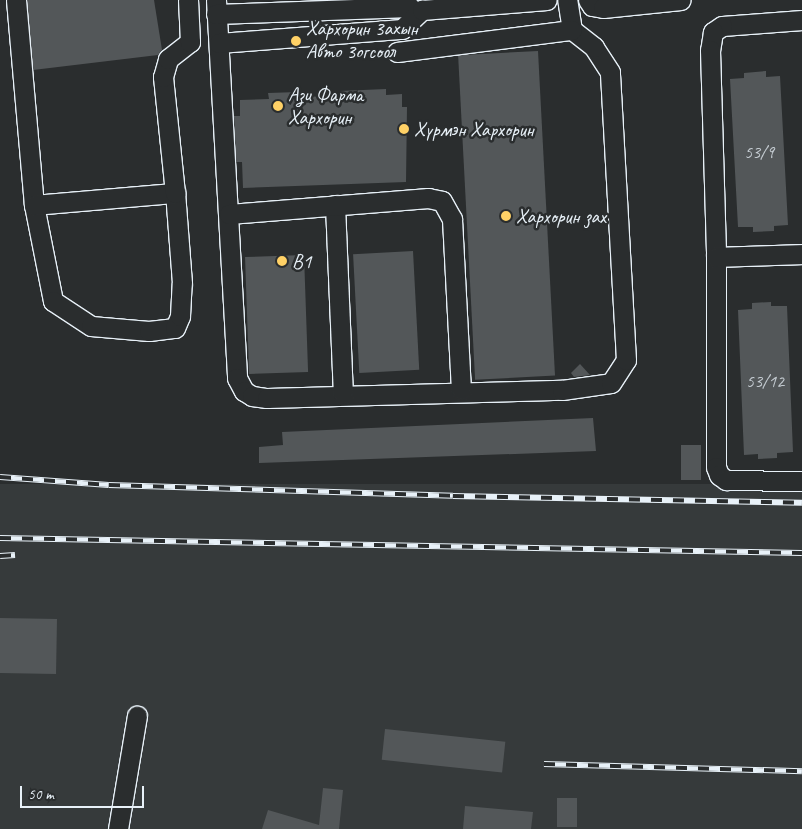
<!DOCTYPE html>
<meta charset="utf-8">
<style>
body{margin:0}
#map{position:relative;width:802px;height:829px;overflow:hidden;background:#2a2d2e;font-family:Caveat,sans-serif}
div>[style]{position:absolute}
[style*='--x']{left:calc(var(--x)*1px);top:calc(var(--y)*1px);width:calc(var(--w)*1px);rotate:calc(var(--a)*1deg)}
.built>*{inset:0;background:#363a3b;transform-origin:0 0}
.building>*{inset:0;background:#535759;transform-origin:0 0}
.roads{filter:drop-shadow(1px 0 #e8f1f8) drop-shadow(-1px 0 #e8f1f8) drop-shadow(0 1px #e8f1f8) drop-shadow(0 -1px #e8f1f8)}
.minor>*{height:19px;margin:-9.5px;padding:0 9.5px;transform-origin:9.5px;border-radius:9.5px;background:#2a2d2e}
.rail>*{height:5.5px;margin-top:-2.75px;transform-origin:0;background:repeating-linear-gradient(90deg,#2a2d2e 0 11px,#e8f1f8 0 22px);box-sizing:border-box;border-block:1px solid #e8f1f8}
.dots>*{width:14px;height:14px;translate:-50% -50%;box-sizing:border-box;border:2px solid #2a2d2e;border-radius:50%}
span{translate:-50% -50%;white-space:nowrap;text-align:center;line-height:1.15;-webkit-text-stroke:5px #2a2d2e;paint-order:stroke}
.number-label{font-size:18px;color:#c3cad0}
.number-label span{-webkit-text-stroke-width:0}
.poi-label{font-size:20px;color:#e8f1f8}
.left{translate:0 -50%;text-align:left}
.scale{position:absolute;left:20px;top:786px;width:124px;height:22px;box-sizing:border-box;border:2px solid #e8f1f8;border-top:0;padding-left:6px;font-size:15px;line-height:18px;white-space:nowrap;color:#e8f1f8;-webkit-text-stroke:4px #2a2d2e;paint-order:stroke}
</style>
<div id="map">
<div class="built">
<i style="left:0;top:484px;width:802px;height:345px"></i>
</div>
<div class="building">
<i style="clip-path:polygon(27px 0,154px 0,162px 50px,158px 55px,33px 70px)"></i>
<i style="left:538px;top:51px;width:325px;height:80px;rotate:87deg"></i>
<i style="clip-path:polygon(766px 71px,766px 77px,780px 76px,788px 225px,774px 226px,774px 231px,753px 232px,753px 227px,738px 227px,730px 79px,744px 78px,744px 73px)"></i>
<i style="clip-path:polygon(386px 89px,386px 95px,402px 94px,402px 107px,407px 107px,406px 182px,243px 188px,242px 162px,236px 162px,234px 116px,240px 116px,240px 100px,269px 99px,268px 93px,298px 92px,298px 97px,340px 96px,340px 91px)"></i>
<i style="left:413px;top:251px;width:119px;height:60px;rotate:87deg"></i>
<i style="left:304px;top:255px;width:117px;height:59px;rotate:88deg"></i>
<i style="clip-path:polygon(771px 302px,771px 306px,787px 306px,793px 452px,777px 453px,777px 458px,758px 459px,758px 454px,744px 455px,738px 310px,752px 309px,752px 303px)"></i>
<i style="clip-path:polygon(580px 364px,590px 375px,574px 377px,571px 373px)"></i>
<i style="clip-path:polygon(593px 418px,596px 451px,259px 463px,259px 447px,283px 445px,282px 432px)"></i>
<i style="left:681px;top:445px;width:20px;height:35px"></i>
<i style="left:0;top:618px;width:57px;height:55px;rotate:1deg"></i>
<i style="left:385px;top:729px;width:121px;height:31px;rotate:6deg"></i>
<i style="clip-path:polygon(323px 788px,343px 790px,339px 829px,262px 829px,268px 810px,319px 825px)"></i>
<i style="left:557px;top:798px;width:20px;height:29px"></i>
<i style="clip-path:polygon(465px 806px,533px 812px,531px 829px,463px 829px)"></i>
</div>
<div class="roads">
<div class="minor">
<i style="--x:16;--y:0;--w:206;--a:85"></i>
<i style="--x:34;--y:205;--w:98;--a:78.8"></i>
<i style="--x:53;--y:301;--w:45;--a:33.3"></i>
<i style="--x:91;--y:326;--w:58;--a:4.9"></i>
<i style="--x:149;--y:331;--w:26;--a:-7"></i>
<i style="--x:175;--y:328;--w:13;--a:-67"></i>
<i style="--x:180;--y:316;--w:33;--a:-87"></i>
<i style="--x:182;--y:283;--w:90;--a:-94.4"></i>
<i style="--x:216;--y:0;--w:379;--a:86.8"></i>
<i style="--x:237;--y:378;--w:15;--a:62"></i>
<i style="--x:244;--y:391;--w:9;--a:32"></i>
<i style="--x:252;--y:396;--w:15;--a:8"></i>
<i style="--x:267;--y:398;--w:295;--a:-1.6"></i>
<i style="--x:562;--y:390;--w:49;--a:-8.1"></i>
<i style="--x:611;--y:383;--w:27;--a:-57"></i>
<i style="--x:626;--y:360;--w:288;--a:-93.2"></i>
<i style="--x:610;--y:72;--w:30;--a:-123"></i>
<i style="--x:594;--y:47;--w:28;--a:-142"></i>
<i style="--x:572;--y:30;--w:30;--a:-99"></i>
<i style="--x:588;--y:0;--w:7;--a:56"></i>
<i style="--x:592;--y:6;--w:11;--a:10"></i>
<i style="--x:603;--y:8;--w:78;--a:-5.9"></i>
<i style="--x:216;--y:14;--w:194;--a:-2.1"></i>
<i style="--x:802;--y:20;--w:80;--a:175.7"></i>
<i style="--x:722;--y:26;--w:11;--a:146"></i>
<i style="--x:713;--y:32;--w:18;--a:99"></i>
<i style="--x:710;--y:50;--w:207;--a:88.3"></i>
<i style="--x:716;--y:257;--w:210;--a:90"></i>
<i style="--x:716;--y:467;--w:9;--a:69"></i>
<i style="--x:719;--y:475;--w:9;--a:36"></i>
<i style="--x:726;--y:480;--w:76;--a:0.8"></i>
<i style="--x:219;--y:43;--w:184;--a:-4.4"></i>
<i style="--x:402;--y:29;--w:28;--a:-44"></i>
<i style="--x:422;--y:10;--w:125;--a:-4.6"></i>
<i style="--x:397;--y:52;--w:176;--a:-7.2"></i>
<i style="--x:34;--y:205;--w:142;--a:-4.9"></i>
<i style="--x:175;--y:193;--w:117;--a:-95.9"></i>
<i style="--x:163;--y:77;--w:19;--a:-74"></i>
<i style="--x:168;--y:59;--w:28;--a:-38"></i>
<i style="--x:190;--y:42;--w:42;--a:-92.7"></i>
<i style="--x:335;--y:205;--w:189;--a:87.6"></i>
<i style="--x:229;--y:214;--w:200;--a:-4.6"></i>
<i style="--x:428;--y:198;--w:14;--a:12"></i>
<i style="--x:442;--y:201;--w:21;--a:61"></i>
<i style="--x:452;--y:219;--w:171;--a:87"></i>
<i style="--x:716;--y:257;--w:86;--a:-2"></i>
<i style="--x:118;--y:829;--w:115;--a:-80.5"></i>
</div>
</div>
<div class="rail">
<i style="--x:0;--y:477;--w:109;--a:4.2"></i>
<i style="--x:109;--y:485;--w:344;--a:1.8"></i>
<i style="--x:453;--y:496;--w:349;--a:1.1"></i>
<i style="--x:0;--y:538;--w:802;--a:1.07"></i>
<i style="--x:0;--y:556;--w:15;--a:-4"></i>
<i style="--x:544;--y:764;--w:258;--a:1.6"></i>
</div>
<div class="dots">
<i style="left:296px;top:41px;background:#ffd166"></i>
<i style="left:278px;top:106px;background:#ffd166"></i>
<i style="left:404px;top:129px;background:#ffd166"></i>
<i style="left:506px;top:216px;background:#ffd166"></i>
<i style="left:282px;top:261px;background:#ffd166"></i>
</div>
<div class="number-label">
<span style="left:759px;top:152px">53/9</span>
<span style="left:765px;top:381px">53/12</span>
</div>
<div class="poi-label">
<span class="left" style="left:306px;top:40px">Хархорин 3ахын<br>Авто 3огсоол</span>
<span class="left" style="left:288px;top:106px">Ази Фарма<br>Хархорин</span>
<span class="left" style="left:414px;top:129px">Хүрмэн Хархорин</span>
<span class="left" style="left:516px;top:216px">Хархорин зах</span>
<span class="left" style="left:292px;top:261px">B1</span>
</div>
<div class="scale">50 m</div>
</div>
